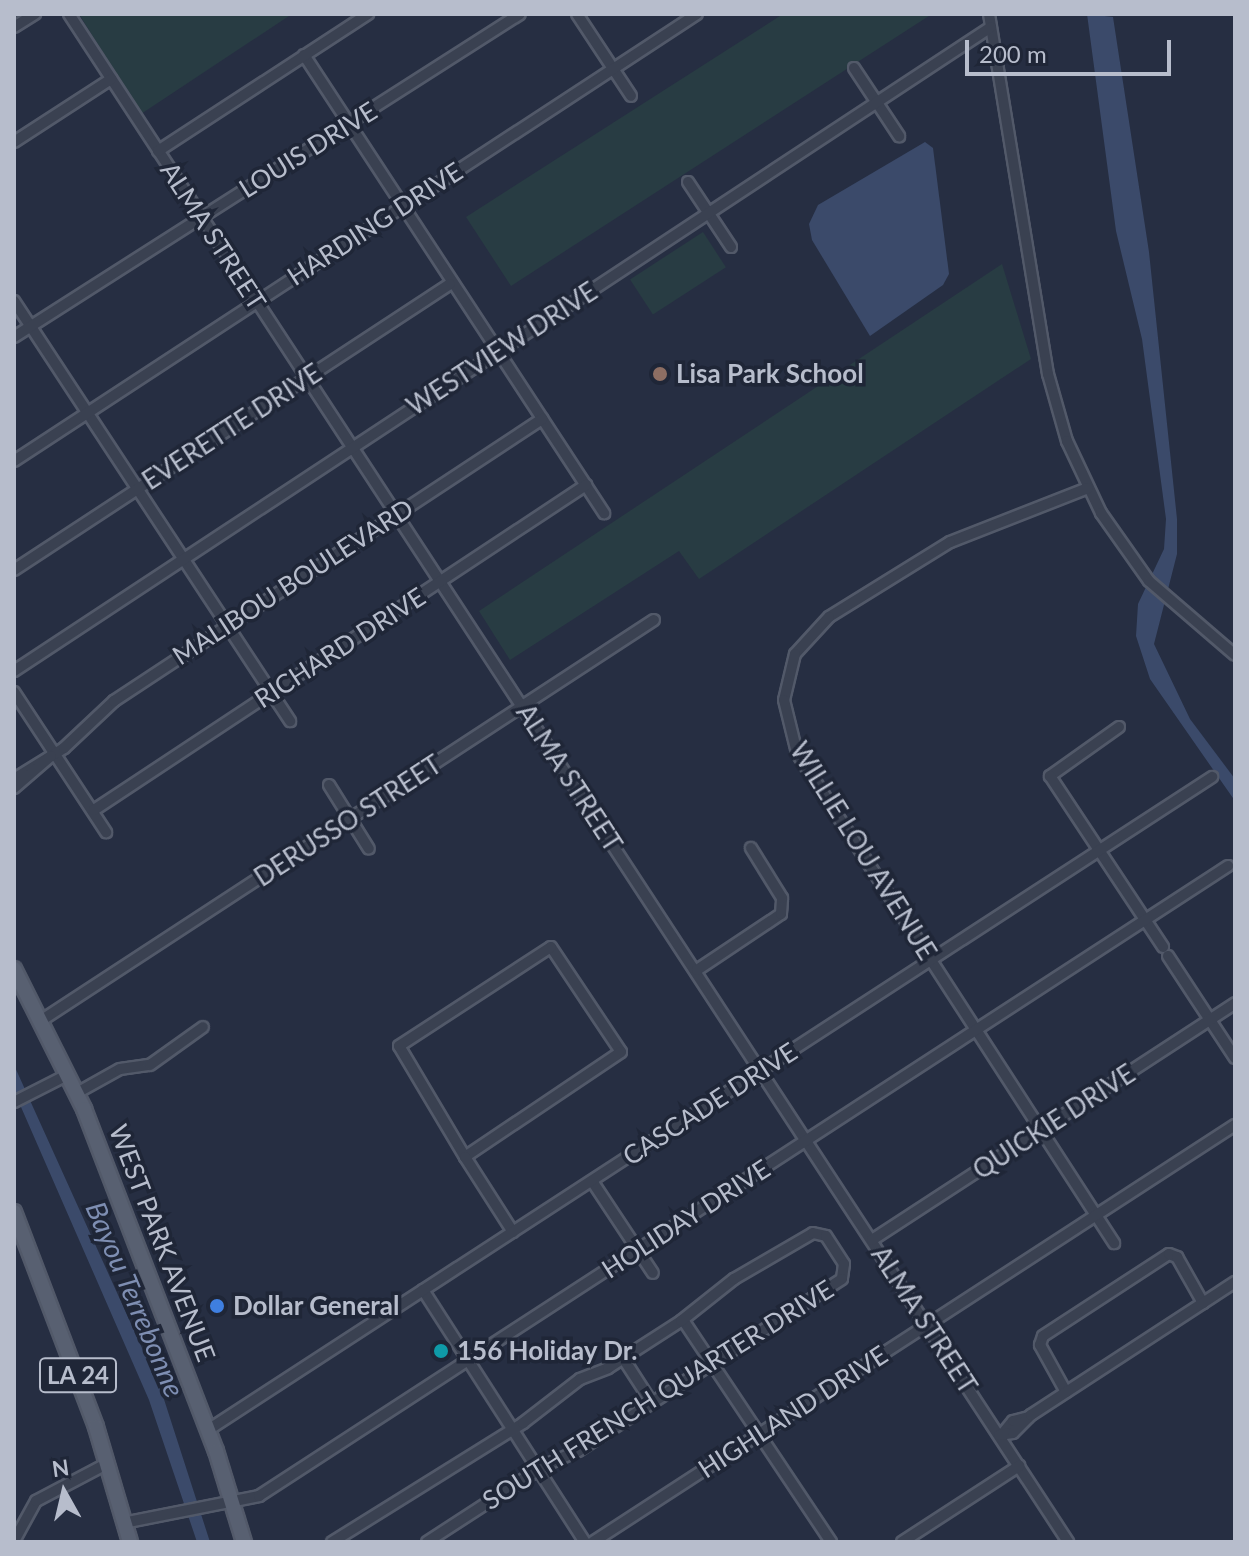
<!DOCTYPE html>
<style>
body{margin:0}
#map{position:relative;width:1249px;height:1556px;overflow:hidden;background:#262e42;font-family:Lato,sans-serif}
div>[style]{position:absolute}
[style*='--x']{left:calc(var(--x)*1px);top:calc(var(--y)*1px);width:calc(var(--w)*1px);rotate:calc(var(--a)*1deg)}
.green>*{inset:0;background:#283c43;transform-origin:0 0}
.water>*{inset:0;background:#3b4a6a}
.roads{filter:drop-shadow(2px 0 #525969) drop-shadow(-2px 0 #525969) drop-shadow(0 2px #525969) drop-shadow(0 -2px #525969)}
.minor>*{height:10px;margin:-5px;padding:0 5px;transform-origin:5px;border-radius:5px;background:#3a4151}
.major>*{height:14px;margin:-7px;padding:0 7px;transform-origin:7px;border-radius:7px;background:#586071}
.dots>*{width:22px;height:22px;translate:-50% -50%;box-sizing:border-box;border:4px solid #1f2637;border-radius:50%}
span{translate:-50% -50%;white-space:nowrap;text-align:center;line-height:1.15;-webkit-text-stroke:7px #1f2637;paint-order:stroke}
.shield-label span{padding:2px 6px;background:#1f2637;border:2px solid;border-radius:6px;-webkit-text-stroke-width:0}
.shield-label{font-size:24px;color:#b7bdcc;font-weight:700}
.street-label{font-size:26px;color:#b7bdcc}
.poi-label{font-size:26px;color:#b7bdcc;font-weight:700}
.left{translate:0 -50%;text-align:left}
.water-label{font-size:28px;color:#7e8eb2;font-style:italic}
.frame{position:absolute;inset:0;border:16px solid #b7bdcc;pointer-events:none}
.north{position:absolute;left:24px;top:1452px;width:80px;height:80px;-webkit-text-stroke:6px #1f2637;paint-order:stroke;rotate:352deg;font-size:22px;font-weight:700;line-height:32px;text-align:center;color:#b7bdcc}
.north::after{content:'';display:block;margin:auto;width:28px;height:36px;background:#b7bdcc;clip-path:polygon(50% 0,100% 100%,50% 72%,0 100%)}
.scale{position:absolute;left:965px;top:40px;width:206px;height:36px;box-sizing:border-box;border:4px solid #b7bdcc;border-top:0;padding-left:10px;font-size:24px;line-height:28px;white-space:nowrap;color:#b7bdcc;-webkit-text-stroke:6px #1f2637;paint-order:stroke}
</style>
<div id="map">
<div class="green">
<i style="clip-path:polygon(79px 14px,292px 14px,141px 114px)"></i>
<i style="clip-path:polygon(783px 14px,932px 14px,511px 286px,466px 217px)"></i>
<i style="left:703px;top:232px;width:42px;height:87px;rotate:57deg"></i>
<i style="clip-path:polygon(1002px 264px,1031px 359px,699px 579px,679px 551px,510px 660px,479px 611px)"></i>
</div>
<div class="water">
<i style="clip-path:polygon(1087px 14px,1113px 17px,1149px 252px,1177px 519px,1177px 554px,1154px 644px,1190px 719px,1235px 779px,1235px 801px,1150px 679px,1136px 636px,1138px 604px,1164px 549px,1166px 519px,1142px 339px,1116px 231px)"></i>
<i style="clip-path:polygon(925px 142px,933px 148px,949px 274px,943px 285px,870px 336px,812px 240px,809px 224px,818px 205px)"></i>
<i style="clip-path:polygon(14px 1065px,161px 1390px,210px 1542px,197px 1542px,149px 1400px,14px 1091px)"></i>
</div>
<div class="roads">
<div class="minor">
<i style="--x:69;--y:14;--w:1826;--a:56.82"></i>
<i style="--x:577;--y:14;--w:98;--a:56.6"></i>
<i style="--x:989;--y:14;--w:365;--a:80.7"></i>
<i style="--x:1048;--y:374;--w:70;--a:74.2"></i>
<i style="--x:1067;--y:441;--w:80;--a:64.7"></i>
<i style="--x:1101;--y:513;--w:83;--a:54.8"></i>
<i style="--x:1149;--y:581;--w:113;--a:40.7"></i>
<i style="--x:14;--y:27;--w:25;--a:-32"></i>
<i style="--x:304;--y:55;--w:548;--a:56.77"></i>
<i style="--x:854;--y:68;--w:82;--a:56.5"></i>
<i style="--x:14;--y:142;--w:116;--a:-33"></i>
<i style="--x:158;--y:151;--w:251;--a:-33.1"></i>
<i style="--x:688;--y:182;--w:78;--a:56.5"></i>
<i style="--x:14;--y:301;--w:503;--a:56.69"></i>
<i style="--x:14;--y:337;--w:600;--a:-32.55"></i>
<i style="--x:14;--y:461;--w:816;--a:-33.2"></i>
<i style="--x:1088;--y:488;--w:148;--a:158.6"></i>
<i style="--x:950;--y:542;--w:142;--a:148.2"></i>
<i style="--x:829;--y:617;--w:50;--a:132.6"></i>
<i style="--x:795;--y:654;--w:47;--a:103.4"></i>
<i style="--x:784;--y:700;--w:55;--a:76.2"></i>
<i style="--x:797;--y:753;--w:584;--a:57.1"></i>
<i style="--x:14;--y:570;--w:521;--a:-33.26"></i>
<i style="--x:14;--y:671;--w:1170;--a:-33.39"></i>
<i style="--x:14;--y:692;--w:168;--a:56.7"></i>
<i style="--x:1119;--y:727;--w:85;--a:144.6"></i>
<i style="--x:1050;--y:776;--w:205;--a:56.5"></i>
<i style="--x:14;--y:779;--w:59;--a:-31.8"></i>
<i style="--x:64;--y:748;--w:69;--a:-43.2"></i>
<i style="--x:114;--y:701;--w:513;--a:-33.38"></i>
<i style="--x:329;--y:785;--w:75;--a:58"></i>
<i style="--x:14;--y:788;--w:49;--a:-40.9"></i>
<i style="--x:94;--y:810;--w:590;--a:-33.45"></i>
<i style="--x:551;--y:947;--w:126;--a:56.3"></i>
<i style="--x:621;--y:1052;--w:188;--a:146.1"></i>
<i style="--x:465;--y:1157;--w:129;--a:-120.7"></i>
<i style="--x:399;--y:1046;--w:181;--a:-33.1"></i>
<i style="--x:1168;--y:956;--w:122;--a:56.7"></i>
<i style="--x:697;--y:970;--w:101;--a:-33.7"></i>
<i style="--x:781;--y:914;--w:16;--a:-86"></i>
<i style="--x:782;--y:898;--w:59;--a:-121.8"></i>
<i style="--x:42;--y:1020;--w:731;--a:-33.17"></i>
<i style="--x:75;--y:1094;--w:51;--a:-29.1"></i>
<i style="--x:120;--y:1069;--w:30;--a:-8"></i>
<i style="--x:150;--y:1065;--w:65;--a:-35.6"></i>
<i style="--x:14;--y:1102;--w:59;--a:-27"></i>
<i style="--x:465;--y:1157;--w:89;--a:57.4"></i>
<i style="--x:592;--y:1181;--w:110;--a:56.5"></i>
<i style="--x:872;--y:1240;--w:434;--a:-33.1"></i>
<i style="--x:423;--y:1290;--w:300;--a:57.3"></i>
<i style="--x:683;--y:1320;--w:267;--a:56.3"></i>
<i style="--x:623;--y:1358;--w:54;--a:57.2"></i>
<i style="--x:1066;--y:1392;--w:54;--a:-119"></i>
<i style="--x:1040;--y:1345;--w:9;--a:-72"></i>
<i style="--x:1043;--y:1336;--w:150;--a:-33.1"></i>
<i style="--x:1169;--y:1254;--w:9;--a:21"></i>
<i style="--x:1177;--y:1257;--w:53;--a:60.5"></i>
<i style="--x:208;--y:1430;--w:1198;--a:-33.04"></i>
<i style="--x:1004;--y:1432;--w:14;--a:-51"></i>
<i style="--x:1013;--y:1421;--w:16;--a:-14"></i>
<i style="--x:999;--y:1435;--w:14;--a:-8"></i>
<i style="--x:1013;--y:1433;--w:25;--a:-45"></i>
<i style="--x:1031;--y:1415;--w:244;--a:-33.1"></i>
<i style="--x:123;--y:1523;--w:139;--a:-11.2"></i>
<i style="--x:259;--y:1496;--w:1156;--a:-33.03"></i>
<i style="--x:14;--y:1541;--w:46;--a:-61.2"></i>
<i style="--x:36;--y:1501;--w:81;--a:-27.8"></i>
<i style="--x:332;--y:1542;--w:225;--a:-31.9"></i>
<i style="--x:523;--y:1423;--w:72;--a:-37.7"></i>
<i style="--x:580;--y:1379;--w:30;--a:-21"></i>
<i style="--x:608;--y:1368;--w:87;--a:-32.8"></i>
<i style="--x:681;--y:1321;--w:68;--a:-38.4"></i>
<i style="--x:734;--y:1279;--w:91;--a:-30.2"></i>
<i style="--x:813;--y:1233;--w:13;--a:13"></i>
<i style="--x:826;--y:1236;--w:33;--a:57"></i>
<i style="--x:844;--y:1264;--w:15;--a:98"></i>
<i style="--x:842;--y:1279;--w:315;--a:146.9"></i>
<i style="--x:578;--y:1451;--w:34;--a:157"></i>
<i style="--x:547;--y:1464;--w:143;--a:147"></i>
<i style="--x:593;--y:1542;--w:766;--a:-33.01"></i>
<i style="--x:902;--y:1542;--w:140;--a:-33"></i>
</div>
<div class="major">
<i style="--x:14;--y:969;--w:157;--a:63.4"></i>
<i style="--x:84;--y:1109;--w:367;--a:68.9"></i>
<i style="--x:216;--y:1451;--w:95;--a:72.9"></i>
<i style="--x:14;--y:1212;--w:230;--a:69.1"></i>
<i style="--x:96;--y:1427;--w:120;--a:73.5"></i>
</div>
</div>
<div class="dots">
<i style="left:660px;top:374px;background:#8d6e63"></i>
<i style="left:217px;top:1306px;background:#3f7fe0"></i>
<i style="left:441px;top:1351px;background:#0f9aa8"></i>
</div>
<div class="shield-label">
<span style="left:78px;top:1375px">LA 24</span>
</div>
<div class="street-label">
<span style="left:308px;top:150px;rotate:-32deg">LOUIS DRIVE</span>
<span style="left:375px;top:224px;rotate:-33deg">HARDING DRIVE</span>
<span style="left:213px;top:236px;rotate:57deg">ALMA STREET</span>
<span style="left:502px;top:349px;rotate:-33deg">WESTVIEW DRIVE</span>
<span style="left:232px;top:427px;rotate:-33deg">EVERETTE DRIVE</span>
<span style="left:293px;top:582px;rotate:-33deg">MALIBOU BOULEVARD</span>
<span style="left:340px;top:648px;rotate:-33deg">RICHARD DRIVE</span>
<span style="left:569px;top:778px;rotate:57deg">ALMA STREET</span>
<span style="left:348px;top:821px;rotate:-33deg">DERUSSO STREET</span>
<span style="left:863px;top:851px;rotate:58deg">WILLIE LOU AVENUE</span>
<span style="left:710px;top:1104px;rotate:-33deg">CASCADE DRIVE</span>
<span style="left:1054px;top:1122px;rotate:-33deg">QUICKIE DRIVE</span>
<span style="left:686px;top:1219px;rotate:-33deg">HOLIDAY DRIVE</span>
<span style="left:162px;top:1243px;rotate:69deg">WEST PARK AVENUE</span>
<span style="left:924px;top:1320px;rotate:57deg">ALMA STREET</span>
<span style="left:658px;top:1395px;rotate:-32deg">SOUTH FRENCH QUARTER DRIVE</span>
<span style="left:793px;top:1412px;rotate:-33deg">HIGHLAND DRIVE</span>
</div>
<div class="poi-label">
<span class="left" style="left:676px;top:374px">Lisa Park School</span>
<span class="left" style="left:233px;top:1306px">Dollar General</span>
<span class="left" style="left:457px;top:1351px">156 Holiday Dr.</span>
</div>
<div class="water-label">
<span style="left:136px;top:1299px;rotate:67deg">Bayou Terrebonne</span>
</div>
<div class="frame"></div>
<div class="north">N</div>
<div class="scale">200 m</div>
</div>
